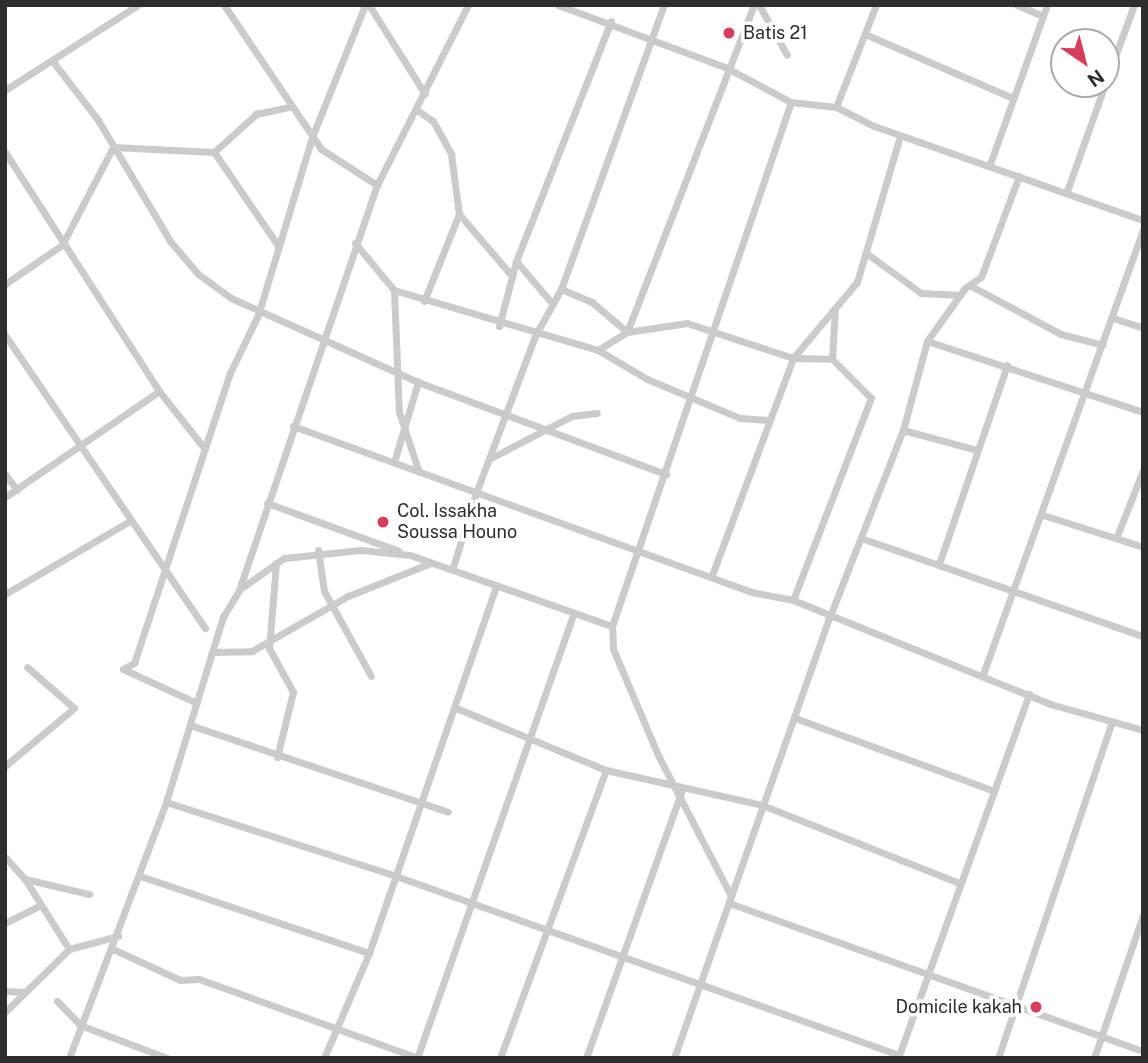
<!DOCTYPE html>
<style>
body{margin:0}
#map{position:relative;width:1148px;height:1063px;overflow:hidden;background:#fff;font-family:"Public Sans",sans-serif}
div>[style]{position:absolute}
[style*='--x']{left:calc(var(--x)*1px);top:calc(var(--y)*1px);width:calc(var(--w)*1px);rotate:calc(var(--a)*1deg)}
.minor>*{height:7px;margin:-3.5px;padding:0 3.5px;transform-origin:3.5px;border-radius:3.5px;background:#cbcbcb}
.dots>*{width:19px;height:19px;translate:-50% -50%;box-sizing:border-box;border:4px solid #fff;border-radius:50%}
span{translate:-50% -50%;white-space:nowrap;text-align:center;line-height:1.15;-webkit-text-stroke:7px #fff;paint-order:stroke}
.poi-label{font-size:18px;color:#2e2e2e}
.left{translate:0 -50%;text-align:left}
.right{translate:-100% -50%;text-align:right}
.frame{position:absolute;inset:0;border:7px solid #2e2e2e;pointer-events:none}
.north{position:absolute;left:1050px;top:28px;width:70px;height:70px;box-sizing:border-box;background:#fff;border:2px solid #ababab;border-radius:50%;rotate:145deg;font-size:19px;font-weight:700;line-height:28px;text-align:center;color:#2e2e2e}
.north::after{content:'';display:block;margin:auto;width:24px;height:32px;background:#d73e5a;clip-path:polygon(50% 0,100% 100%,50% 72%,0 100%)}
</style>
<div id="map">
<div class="minor">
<i style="--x:224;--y:5;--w:174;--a:56"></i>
<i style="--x:321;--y:149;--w:67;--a:32.7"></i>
<i style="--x:369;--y:5;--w:105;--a:57.8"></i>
<i style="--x:558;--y:5;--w:180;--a:20.4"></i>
<i style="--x:727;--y:68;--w:72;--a:28"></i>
<i style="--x:791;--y:102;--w:45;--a:6.3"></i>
<i style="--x:836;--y:107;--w:42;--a:26.6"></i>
<i style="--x:874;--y:126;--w:285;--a:19.3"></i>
<i style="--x:759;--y:5;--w:57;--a:60.8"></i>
<i style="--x:1017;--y:5;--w:28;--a:23"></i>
<i style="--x:865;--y:34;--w:161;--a:23.4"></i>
<i style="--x:54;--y:63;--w:72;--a:52.3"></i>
<i style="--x:98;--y:120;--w:141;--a:59.2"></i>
<i style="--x:170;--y:241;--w:43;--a:49.7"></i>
<i style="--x:198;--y:274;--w:41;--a:36"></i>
<i style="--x:231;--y:298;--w:205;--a:24.2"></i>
<i style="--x:418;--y:382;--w:265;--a:20.4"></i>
<i style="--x:1106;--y:81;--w:81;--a:-69.8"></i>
<i style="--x:5;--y:90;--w:158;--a:-32.6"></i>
<i style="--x:836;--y:107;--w:110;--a:-68.6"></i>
<i style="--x:417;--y:110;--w:19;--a:35"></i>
<i style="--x:433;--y:121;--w:38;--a:61"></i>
<i style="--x:451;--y:154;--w:61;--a:82.4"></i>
<i style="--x:459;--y:214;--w:82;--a:49.5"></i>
<i style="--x:5;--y:152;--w:284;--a:57.2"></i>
<i style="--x:159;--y:391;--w:74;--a:51.6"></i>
<i style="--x:214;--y:152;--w:112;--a:55.6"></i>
<i style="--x:990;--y:164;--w:169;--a:-70.3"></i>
<i style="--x:1067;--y:191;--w:114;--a:-70.4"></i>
<i style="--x:355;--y:243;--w:61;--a:50.3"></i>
<i style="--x:394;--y:290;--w:122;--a:87.7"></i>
<i style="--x:399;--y:412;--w:63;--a:71.6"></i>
<i style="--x:866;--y:253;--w:68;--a:36"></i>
<i style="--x:921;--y:293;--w:39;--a:3"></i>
<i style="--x:516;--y:261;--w:52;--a:49.6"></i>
<i style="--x:5;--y:284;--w:69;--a:-34.4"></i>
<i style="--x:62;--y:245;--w:110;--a:-62.5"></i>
<i style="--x:113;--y:147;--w:101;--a:2.8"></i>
<i style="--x:214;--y:152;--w:57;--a:-42.1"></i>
<i style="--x:256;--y:114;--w:33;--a:-12"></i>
<i style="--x:971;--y:286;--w:102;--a:28.1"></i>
<i style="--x:1061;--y:334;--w:43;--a:14.7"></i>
<i style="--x:561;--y:289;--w:34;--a:23"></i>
<i style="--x:592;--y:302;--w:46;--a:40.6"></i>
<i style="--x:627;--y:332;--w:61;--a:-8.5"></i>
<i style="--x:687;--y:323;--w:112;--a:18.3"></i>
<i style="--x:793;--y:358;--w:39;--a:1"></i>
<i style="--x:832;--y:359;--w:50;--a:-86.6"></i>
<i style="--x:394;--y:290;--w:213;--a:16.4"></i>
<i style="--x:598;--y:350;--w:57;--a:30.6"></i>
<i style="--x:647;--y:379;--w:101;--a:22.8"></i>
<i style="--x:740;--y:418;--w:30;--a:4"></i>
<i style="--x:424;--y:301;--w:94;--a:-68.1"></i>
<i style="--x:1113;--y:318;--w:32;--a:18"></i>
<i style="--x:499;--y:326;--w:67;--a:-75.3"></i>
<i style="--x:516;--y:261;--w:258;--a:-68.4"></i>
<i style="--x:5;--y:335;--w:355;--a:55.7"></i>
<i style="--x:927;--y:341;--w:227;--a:18.2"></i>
<i style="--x:598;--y:350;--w:34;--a:-32"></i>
<i style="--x:627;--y:332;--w:351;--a:-68.8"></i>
<i style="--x:293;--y:426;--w:487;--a:19.9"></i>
<i style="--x:751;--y:592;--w:43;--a:10.8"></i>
<i style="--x:793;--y:600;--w:277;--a:22"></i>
<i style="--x:1050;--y:704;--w:97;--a:15.6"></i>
<i style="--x:903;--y:430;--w:77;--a:15.1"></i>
<i style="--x:489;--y:459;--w:93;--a:-27.4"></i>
<i style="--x:572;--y:416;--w:25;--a:-7"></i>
<i style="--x:394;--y:462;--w:84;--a:-73.3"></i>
<i style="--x:5;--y:474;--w:20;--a:53"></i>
<i style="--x:5;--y:497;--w:187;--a:-34.5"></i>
<i style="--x:267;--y:503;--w:140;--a:20"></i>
<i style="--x:1043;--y:515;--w:105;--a:17.7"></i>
<i style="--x:1117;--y:536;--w:71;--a:-68.5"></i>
<i style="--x:861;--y:538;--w:299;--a:19.2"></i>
<i style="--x:318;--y:550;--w:41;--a:81.7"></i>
<i style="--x:324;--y:591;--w:97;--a:61.1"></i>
<i style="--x:940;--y:561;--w:207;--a:-71.1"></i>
<i style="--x:276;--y:563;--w:85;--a:94.7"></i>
<i style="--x:269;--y:648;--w:50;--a:61.4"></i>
<i style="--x:293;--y:692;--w:67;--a:103.8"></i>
<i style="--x:452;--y:570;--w:81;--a:-72.7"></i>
<i style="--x:476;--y:493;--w:168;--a:-69.4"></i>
<i style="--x:535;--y:336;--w:54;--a:-61"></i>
<i style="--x:561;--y:289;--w:302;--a:-70.1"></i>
<i style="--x:712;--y:575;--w:232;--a:-69.5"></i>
<i style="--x:793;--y:358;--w:99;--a:-49.9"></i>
<i style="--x:857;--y:282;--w:152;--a:-73.6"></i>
<i style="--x:240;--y:589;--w:54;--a:-35.2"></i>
<i style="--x:284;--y:558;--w:77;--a:-5.9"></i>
<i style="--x:361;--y:550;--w:49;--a:5.8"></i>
<i style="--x:410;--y:555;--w:214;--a:19.4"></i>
<i style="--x:5;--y:594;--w:143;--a:-30.3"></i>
<i style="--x:793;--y:600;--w:217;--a:-68.9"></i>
<i style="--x:871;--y:398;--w:55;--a:-135"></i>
<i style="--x:213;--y:652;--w:39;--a:-1"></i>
<i style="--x:252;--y:651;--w:111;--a:-29.8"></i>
<i style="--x:348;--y:596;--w:89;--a:-21.7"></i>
<i style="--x:123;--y:669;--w:13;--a:-29"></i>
<i style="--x:134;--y:663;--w:305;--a:-71.7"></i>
<i style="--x:230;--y:373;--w:64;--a:-64.2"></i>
<i style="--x:258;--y:315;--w:186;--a:-73.1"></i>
<i style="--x:312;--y:137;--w:142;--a:-68.1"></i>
<i style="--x:123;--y:669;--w:81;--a:24.7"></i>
<i style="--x:983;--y:674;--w:473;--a:-70.2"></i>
<i style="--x:456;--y:708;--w:162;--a:22.5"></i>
<i style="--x:606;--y:770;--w:160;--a:12.6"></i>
<i style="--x:762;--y:805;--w:212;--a:21.6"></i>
<i style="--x:795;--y:718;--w:210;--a:20.1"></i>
<i style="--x:190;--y:725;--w:272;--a:18.6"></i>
<i style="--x:5;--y:766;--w:90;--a:-40"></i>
<i style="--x:74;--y:708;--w:62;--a:-138.9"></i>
<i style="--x:166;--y:802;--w:242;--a:17.8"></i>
<i style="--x:396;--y:876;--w:534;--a:19.59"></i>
<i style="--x:5;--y:857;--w:30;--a:48"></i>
<i style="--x:25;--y:879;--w:66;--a:13.2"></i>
<i style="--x:140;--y:876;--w:242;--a:18.6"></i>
<i style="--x:731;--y:896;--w:159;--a:-117.4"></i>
<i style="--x:658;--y:755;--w:115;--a:-113"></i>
<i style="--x:613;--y:649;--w:23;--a:-92"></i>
<i style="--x:612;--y:626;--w:554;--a:-71.14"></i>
<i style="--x:729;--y:903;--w:440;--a:19.7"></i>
<i style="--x:5;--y:923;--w:40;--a:-26.6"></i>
<i style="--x:69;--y:949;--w:51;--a:-14.9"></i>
<i style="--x:113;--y:949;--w:74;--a:24.8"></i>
<i style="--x:180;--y:980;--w:19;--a:-3"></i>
<i style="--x:199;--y:979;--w:233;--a:19.8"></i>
<i style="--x:5;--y:991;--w:19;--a:3"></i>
<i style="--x:57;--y:1001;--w:33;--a:46"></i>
<i style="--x:80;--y:1025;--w:93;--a:20.8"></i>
<i style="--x:5;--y:1012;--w:90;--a:-44.5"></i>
<i style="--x:69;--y:949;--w:83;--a:-122.2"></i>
<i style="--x:69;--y:1058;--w:274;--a:-69.2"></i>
<i style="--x:166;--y:802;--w:194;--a:-72.9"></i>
<i style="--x:223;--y:617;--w:31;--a:-59"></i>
<i style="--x:239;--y:590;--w:428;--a:-71.2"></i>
<i style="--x:377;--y:185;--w:202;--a:-63.2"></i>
<i style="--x:324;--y:1058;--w:114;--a:-66.8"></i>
<i style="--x:369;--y:953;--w:388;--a:-70.9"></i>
<i style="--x:417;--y:1058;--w:472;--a:-70.6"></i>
<i style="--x:500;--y:1058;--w:307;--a:-69.8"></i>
<i style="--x:586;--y:1058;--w:282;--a:-70.3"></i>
<i style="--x:674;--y:1058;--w:469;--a:-70.6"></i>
<i style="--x:830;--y:616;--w:200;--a:-68.6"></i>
<i style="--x:903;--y:430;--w:92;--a:-74.9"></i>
<i style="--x:927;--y:341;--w:65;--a:-54.4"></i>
<i style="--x:965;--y:288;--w:19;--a:-35"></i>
<i style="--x:981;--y:277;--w:108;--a:-69.4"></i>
<i style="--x:898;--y:1058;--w:387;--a:-70.2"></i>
<i style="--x:998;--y:1058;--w:355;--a:-71.3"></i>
<i style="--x:1094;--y:1058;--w:151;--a:-71.1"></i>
</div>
<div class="dots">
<i style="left:729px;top:33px;background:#d73e5a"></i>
<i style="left:383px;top:522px;background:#d73e5a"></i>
<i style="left:1036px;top:1007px;background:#d73e5a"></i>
</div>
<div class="poi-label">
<span class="left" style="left:743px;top:33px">Batis 21</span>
<span class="left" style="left:397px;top:522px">Col. Issakha<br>Soussa Houno</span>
<span class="right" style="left:1022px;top:1007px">Domicile kakah</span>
</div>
<div class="frame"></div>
<div class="north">N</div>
</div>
